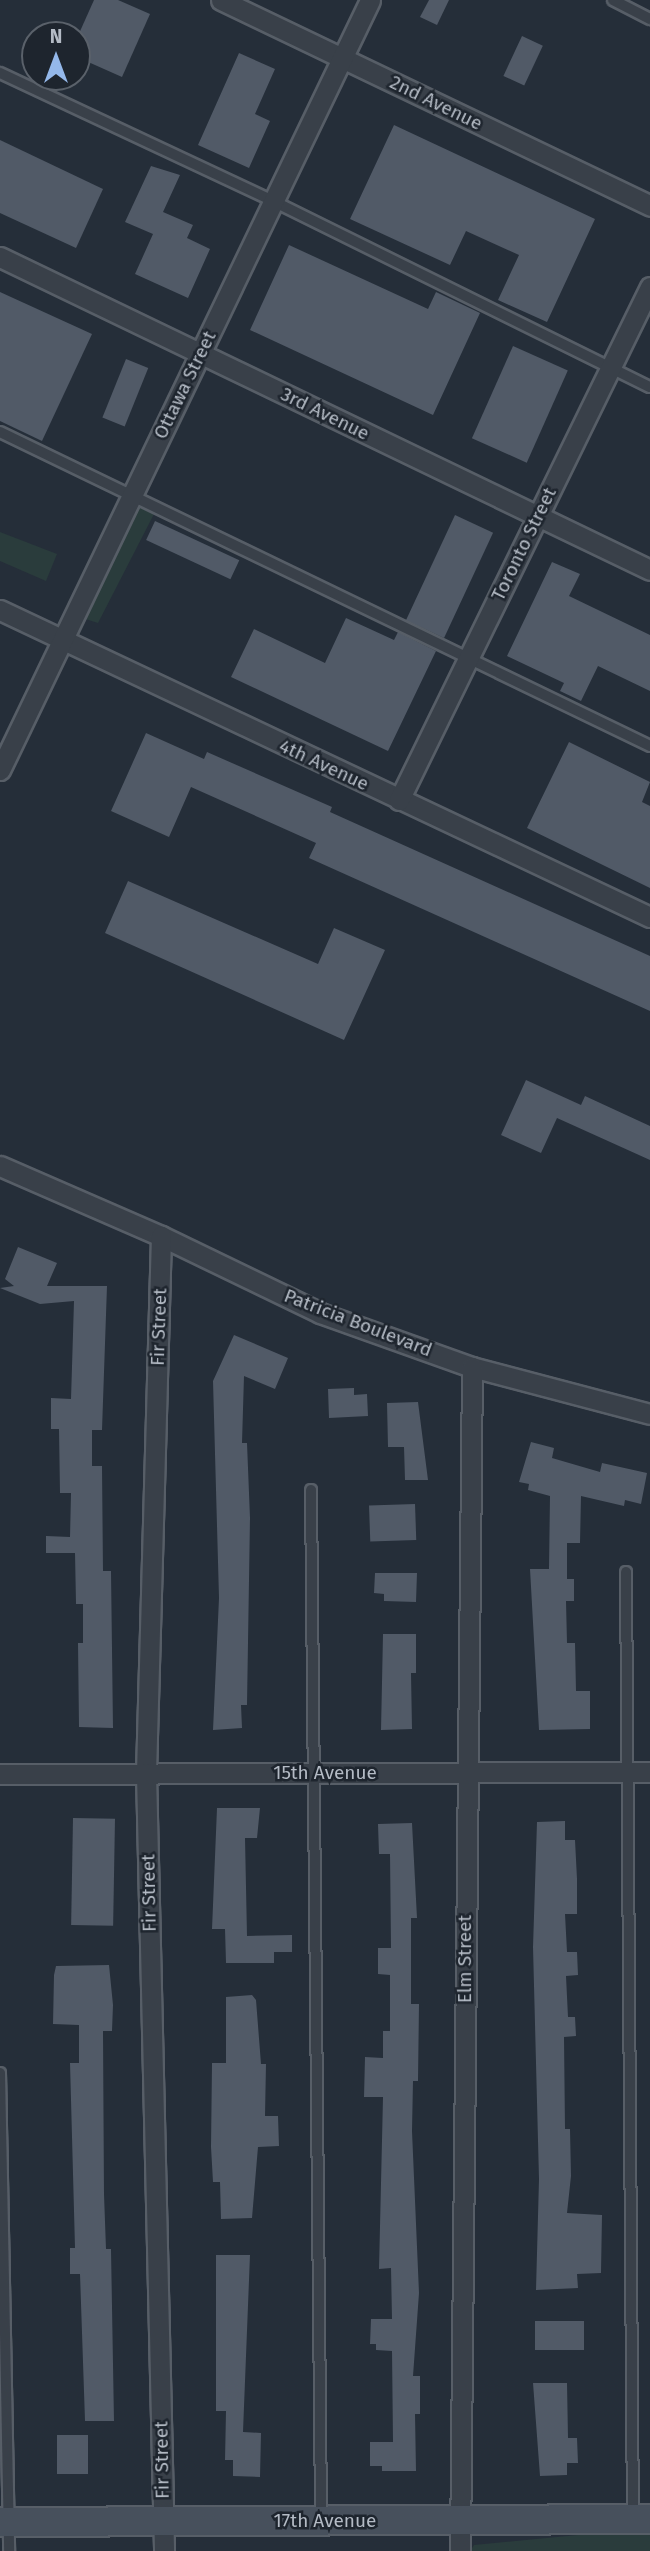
<!DOCTYPE html>
<style>
body{margin:0}
#map{position:relative;width:650px;height:2551px;overflow:hidden;background:#252e39;font-family:"Fira Sans",sans-serif}
div>[style]{position:absolute}
[style*='--x']{left:calc(var(--x)*1px);top:calc(var(--y)*1px);width:calc(var(--w)*1px);rotate:calc(var(--a)*1deg)}
.green>*{inset:0;background:#2a3c3c}
.building>*{inset:0;background:#515a67;transform-origin:0 0}
.roads{filter:drop-shadow(2px 0 #575e67) drop-shadow(-2px 0 #575e67) drop-shadow(0 2px #575e67) drop-shadow(0 -2px #575e67)}
.lane>*{height:10px;margin:-5px;padding:0 5px;transform-origin:5px;border-radius:5px;background:#394049}
.street>*{height:19px;margin:-9.5px;padding:0 9.5px;transform-origin:9.5px;border-radius:9.5px;background:#394049}
.secondary>*{height:28px;margin:-14px;padding:0 14px;transform-origin:14px;border-radius:14px;background:#47505c}
span{translate:-50% -50%;white-space:nowrap;text-align:center;line-height:1.15;-webkit-text-stroke:5px #1e252e;paint-order:stroke}
.street-label{font-size:19px;color:#b4bbc5}
.north{position:absolute;left:21px;top:21px;width:70px;height:70px;box-sizing:border-box;background:#1e252e;border:2px solid #5a616a;border-radius:50%;rotate:0deg;font-size:19px;font-weight:700;line-height:28px;text-align:center;color:#b4bbc5}
.north::after{content:'';display:block;margin:auto;width:24px;height:32px;background:#94b8ea;clip-path:polygon(50% 0,100% 100%,50% 72%,0 100%)}
</style>
<div id="map">
<div class="green">
<i style="clip-path:polygon(132px 504px,154px 514px,98px 623px,79px 617px)"></i>
<i style="clip-path:polygon(0 532px,57px 554px,46px 581px,0 561px)"></i>
<i style="clip-path:polygon(650px 2528px,650px 2551px,470px 2551px,474px 2545px)"></i>
</div>
<div class="building">
<i style="clip-path:polygon(94px 0,118px 0,150px 14px,122px 77px,77px 57px,77px 38px)"></i>
<i style="clip-path:polygon(429px 0,449px 0,437px 25px,420px 17px)"></i>
<i style="left:522px;top:36px;width:23px;height:44px;rotate:25deg"></i>
<i style="clip-path:polygon(239px 53px,275px 69px,255px 114px,270px 121px,249px 168px,198px 145px)"></i>
<i style="clip-path:polygon(394px 125px,595px 219px,547px 322px,498px 300px,519px 255px,466px 231px,450px 265px,350px 219px)"></i>
<i style="clip-path:polygon(0 140px,103px 189px,76px 248px,0 213px)"></i>
<i style="clip-path:polygon(151px 166px,180px 175px,163px 212px,193px 225px,187px 238px,210px 249px,188px 298px,135px 274px,153px 234px,125px 222px)"></i>
<i style="clip-path:polygon(289px 245px,428px 309px,436px 292px,480px 313px,433px 415px,250px 330px)"></i>
<i style="clip-path:polygon(0 292px,92px 334px,42px 441px,0 421px)"></i>
<i style="left:513px;top:346px;width:60px;height:101px;rotate:24deg"></i>
<i style="left:126px;top:359px;width:24px;height:63px;rotate:22deg"></i>
<i style="left:455px;top:515px;width:42px;height:116px;rotate:25deg"></i>
<i style="left:155px;top:521px;width:93px;height:21px;rotate:25deg"></i>
<i style="clip-path:polygon(552px 562px,580px 574px,569px 596px,650px 635px,650px 691px,598px 666px,581px 701px,560px 691px,564px 683px,507px 656px)"></i>
<i style="clip-path:polygon(346px 618px,394px 640px,398px 632px,436px 651px,388px 751px,231px 677px,254px 629px,325px 663px)"></i>
<i style="clip-path:polygon(146px 733px,204px 759px,207px 752px,332px 807px,330px 812px,650px 956px,650px 1011px,309px 858px,316px 843px,191px 787px,169px 837px,111px 811px)"></i>
<i style="clip-path:polygon(569px 742px,650px 782px,642px 802px,650px 806px,650px 888px,527px 828px)"></i>
<i style="clip-path:polygon(128px 881px,318px 964px,334px 928px,385px 950px,344px 1040px,105px 933px)"></i>
<i style="clip-path:polygon(526px 1080px,581px 1105px,585px 1096px,650px 1126px,650px 1160px,557px 1118px,541px 1153px,501px 1135px)"></i>
<i style="clip-path:polygon(18px 1247px,57px 1263px,47px 1286px,107px 1286px,102px 1430px,92px 1430px,92px 1466px,102px 1466px,103px 1571px,111px 1571px,113px 1728px,79px 1727px,78px 1643px,83px 1643px,83px 1604px,76px 1604px,75px 1553px,46px 1553px,46px 1536px,70px 1537px,71px 1493px,60px 1493px,59px 1429px,51px 1429px,51px 1398px,71px 1399px,74px 1301px,40px 1304px,0 1288px,14px 1286px,5px 1279px)"></i>
<i style="clip-path:polygon(234px 1335px,288px 1358px,275px 1389px,244px 1376px,242px 1443px,247px 1443px,250px 1518px,247px 1705px,241px 1705px,242px 1728px,213px 1730px,219px 1598px,213px 1381px)"></i>
<i style="clip-path:polygon(354px 1388px,354px 1395px,367px 1394px,368px 1416px,329px 1418px,328px 1389px)"></i>
<i style="clip-path:polygon(418px 1402px,428px 1480px,405px 1480px,404px 1447px,388px 1447px,387px 1403px)"></i>
<i style="clip-path:polygon(531px 1442px,554px 1448px,552px 1458px,600px 1472px,602px 1463px,647px 1473px,641px 1504px,625px 1500px,624px 1506px,581px 1496px,580px 1543px,567px 1543px,567px 1579px,574px 1579px,574px 1601px,566px 1601px,567px 1643px,575px 1643px,576px 1691px,590px 1691px,590px 1729px,539px 1730px,530px 1569px,549px 1569px,550px 1496px,528px 1490px,529px 1484px,519px 1482px)"></i>
<i style="left:415px;top:1504px;width:36px;height:46px;rotate:88deg"></i>
<i style="clip-path:polygon(375px 1573px,417px 1573px,416px 1602px,384px 1601px,384px 1594px,374px 1593px)"></i>
<i style="clip-path:polygon(383px 1634px,416px 1634px,416px 1673px,411px 1673px,412px 1729px,381px 1730px)"></i>
<i style="clip-path:polygon(217px 1808px,260px 1808px,257px 1838px,245px 1838px,247px 1936px,292px 1935px,292px 1952px,274px 1952px,274px 1963px,226px 1963px,225px 1929px,212px 1929px)"></i>
<i style="left:73px;top:1818px;width:42px;height:107px;rotate:1deg"></i>
<i style="clip-path:polygon(565px 1821px,565px 1840px,575px 1840px,577px 1879px,577px 1914px,565px 1914px,567px 1952px,577px 1952px,578px 1975px,566px 1976px,568px 2017px,575px 2017px,576px 2036px,564px 2037px,565px 2129px,570px 2129px,571px 2176px,567px 2213px,602px 2215px,601px 2273px,577px 2274px,578px 2288px,536px 2290px,539px 2179px,533px 1947px,537px 1822px)"></i>
<i style="clip-path:polygon(412px 1823px,417px 1918px,411px 1918px,411px 2004px,419px 2004px,418px 2081px,413px 2081px,412px 2131px,419px 2293px,413px 2376px,420px 2376px,420px 2414px,415px 2414px,416px 2471px,382px 2471px,382px 2466px,370px 2466px,370px 2442px,393px 2442px,392px 2351px,376px 2350px,376px 2344px,370px 2344px,371px 2319px,392px 2319px,391px 2268px,379px 2269px,383px 2097px,364px 2097px,365px 2057px,383px 2058px,383px 2031px,390px 2031px,390px 1975px,378px 1974px,378px 1948px,391px 1948px,390px 1854px,379px 1854px,378px 1824px)"></i>
<i style="clip-path:polygon(109px 1965px,113px 2005px,112px 2031px,103px 2031px,104px 2194px,106px 2249px,111px 2249px,114px 2421px,85px 2421px,80px 2274px,70px 2274px,70px 2248px,75px 2248px,70px 2063px,79px 2063px,79px 2025px,53px 2024px,54px 1975px,56px 1966px)"></i>
<i style="clip-path:polygon(252px 1995px,256px 2000px,261px 2064px,266px 2064px,265px 2116px,278px 2116px,279px 2146px,258px 2147px,252px 2218px,221px 2219px,220px 2182px,213px 2182px,211px 2147px,212px 2063px,226px 2063px,226px 1997px)"></i>
<i style="clip-path:polygon(216px 2255px,250px 2255px,243px 2432px,261px 2433px,260px 2477px,233px 2476px,233px 2460px,225px 2460px,226px 2411px,216px 2411px)"></i>
<i style="left:535px;top:2321px;width:49px;height:29px"></i>
<i style="clip-path:polygon(533px 2383px,567px 2383px,568px 2438px,577px 2438px,578px 2463px,567px 2463px,567px 2475px,540px 2476px)"></i>
<i style="left:57px;top:2435px;width:31px;height:39px"></i>
</div>
<div class="roads">
<div class="lane">
<i style="--x:613;--y:0;--w:42;--a:27.2"></i>
<i style="--x:0;--y:73;--w:302;--a:25.1"></i>
<i style="--x:273;--y:201;--w:420;--a:26.3"></i>
<i style="--x:0;--y:432;--w:722;--a:25.78"></i>
<i style="--x:311;--y:1490;--w:1027;--a:89.44"></i>
<i style="--x:626;--y:1572;--w:945;--a:89.58"></i>
<i style="--x:0;--y:2073;--w:478;--a:88.9"></i>
</div>
<div class="street">
<i style="--x:221;--y:0;--w:476;--a:25.6"></i>
<i style="--x:0;--y:257;--w:721;--a:25.71"></i>
<i style="--x:0;--y:610;--w:719;--a:25.28"></i>
<i style="--x:0;--y:770;--w:854;--a:-64.33"></i>
<i style="--x:399;--y:800;--w:571;--a:-63.93"></i>
<i style="--x:0;--y:1166;--w:176;--a:23.5"></i>
<i style="--x:161;--y:1236;--w:177;--a:25.8"></i>
<i style="--x:320;--y:1313;--w:161;--a:19.6"></i>
<i style="--x:472;--y:1367;--w:184;--a:14.8"></i>
<i style="--x:161;--y:1236;--w:537;--a:91.6"></i>
<i style="--x:146;--y:1773;--w:778;--a:88.67"></i>
<i style="--x:0;--y:1774;--w:650;--a:-0.18"></i>
<i style="--x:460;--y:2551;--w:1184;--a:-89.42"></i>
</div>
<div class="secondary">
<i style="--x:0;--y:2522;--w:650;--a:-0.26"></i>
</div>
</div>
<div class="street-label">
<span style="left:436px;top:103px;rotate:26deg">2nd Avenue</span>
<span style="left:185px;top:385px;rotate:-64deg">Ottawa Street</span>
<span style="left:325px;top:414px;rotate:26deg">3rd Avenue</span>
<span style="left:524px;top:544px;rotate:-64deg">Toronto Street</span>
<span style="left:324px;top:765px;rotate:25deg">4th Avenue</span>
<span style="left:358px;top:1323px;rotate:21deg">Patricia Boulevard</span>
<span style="left:159px;top:1327px;rotate:-88deg">Fir Street</span>
<span style="left:325px;top:1773px">15th Avenue</span>
<span style="left:149px;top:1893px;rotate:-91deg">Fir Street</span>
<span style="left:465px;top:1959px;rotate:-90deg">Elm Street</span>
<span style="left:162px;top:2460px;rotate:-91deg">Fir Street</span>
<span style="left:325px;top:2521px">17th Avenue</span>
</div>
<div class="north">N</div>
</div>
